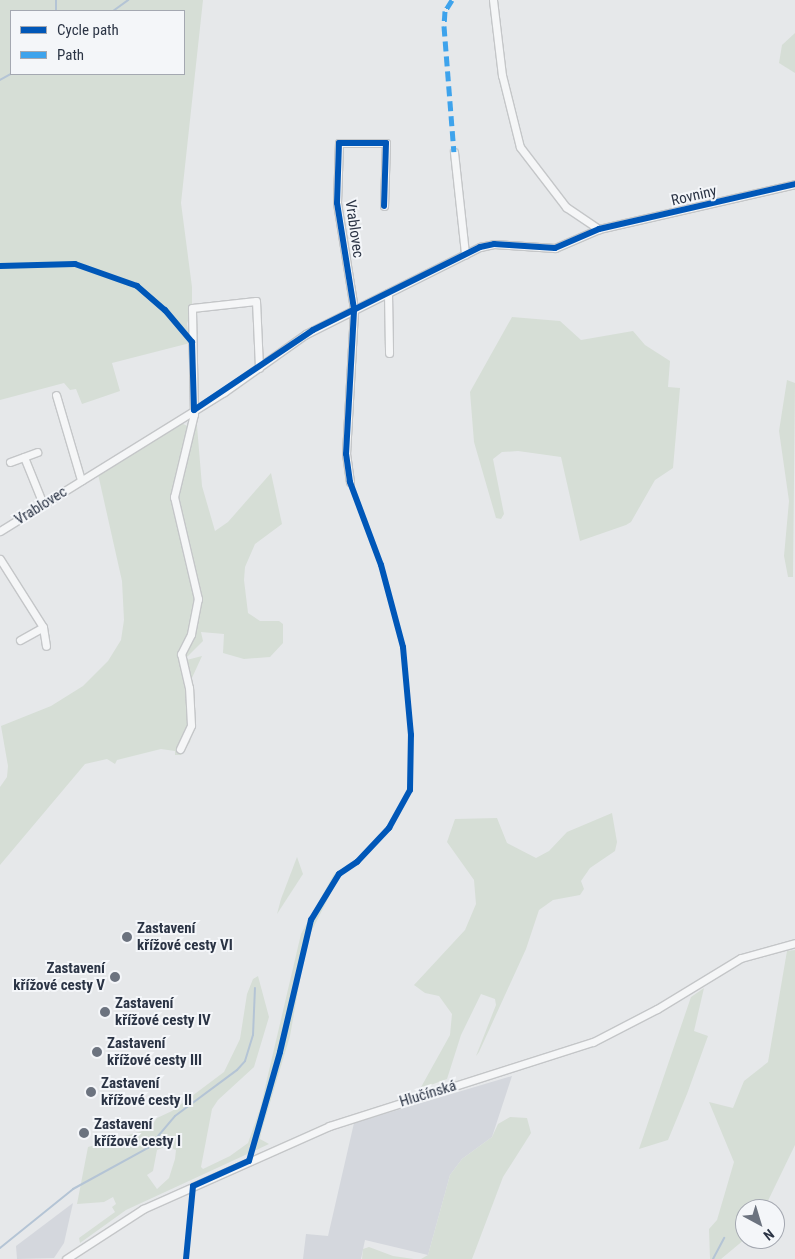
<!DOCTYPE html>
<meta charset="utf-8">
<style>
body{margin:0}
#map{position:relative;width:795px;height:1259px;overflow:hidden;background:#e6e8ea;font-family:"Roboto Condensed",sans-serif}
div>[style]{position:absolute}
[style*='--x']{left:calc(var(--x)*1px);top:calc(var(--y)*1px);width:calc(var(--w)*1px);rotate:calc(var(--a)*1deg)}
.built>*{inset:0;background:#d4d7dd}
.green>*{inset:0;background:#d6ded6}
.stream>*{height:2px;margin:-1px;padding:0 1px;transform-origin:1px;border-radius:1px;background:#b4c4d5}
.roads{filter:drop-shadow(1px 0 #c4c6c8) drop-shadow(-1px 0 #c4c6c8) drop-shadow(0 1px #c4c6c8) drop-shadow(0 -1px #c4c6c8)}
.minor>*{height:7px;margin:-3.5px;padding:0 3.5px;transform-origin:3.5px;border-radius:3.5px;background:#f5f6f7}
.quiet>*{height:5px;margin-top:-2.5px;transform-origin:0;background:repeating-linear-gradient(90deg,#3ea3ec 0 10px,transparent 0 15px)}
.cycleway>*{height:6px;margin:-3px;padding:0 3px;transform-origin:3px;border-radius:3px;background:#0057b8}
.dots>*{width:14px;height:14px;translate:-50% -50%;box-sizing:border-box;border:2px solid #f4f6f9;border-radius:50%}
span{translate:-50% -50%;white-space:nowrap;text-align:center;line-height:1.15;-webkit-text-stroke:4px #f4f6f9;paint-order:stroke}
.street-label{font-size:15px;color:#2b3445}
.poi-label{font-size:15px;color:#2b3445;font-weight:700}
.left{translate:0 -50%;text-align:left}
.right{translate:-100% -50%;text-align:right}
.legend{position:absolute;left:10px;top:10px;width:175px;height:65px;box-sizing:border-box;background:#f4f6f9;border:1px solid #a4a8b1;margin:0;padding:6px 9px;list-style:none;font-size:15px;color:#2b3445}
.legend li{display:flex;align-items:center;gap:10px;height:25px}
.legend b{width:25px;border:1px solid #a4a8b1}
.north{position:absolute;left:735px;top:1199px;width:50px;height:50px;box-sizing:border-box;background:#f4f6f9;border:1px solid #a4a8b1;border-radius:50%;rotate:141deg;font-size:14px;font-weight:700;line-height:20px;text-align:center;color:#2b3445}
.north::after{content:'';display:block;margin:auto;width:18px;height:22px;background:#6c737f;clip-path:polygon(50% 0,100% 100%,50% 72%,0 100%)}
</style>
<div id="map">
<div class="built">
<i style="clip-path:polygon(512px 1076px,492px 1137px,462px 1159px,450px 1175px,428px 1255px,365px 1240px,361px 1259px,303px 1259px,306px 1234px,328px 1236px,354px 1123px)"></i>
<i style="clip-path:polygon(73px 1203px,64px 1243px,54px 1258px,17px 1259px,16px 1246px)"></i>
</div>
<div class="green">
<i style="clip-path:polygon(evenodd,0 0,203px 0,181px 203px,192px 287px,192px 308px,187px 324px,190px 343px,112px 363px,120px 391px,82px 404px,76px 389px,70px 390px,64px 383px,0 400px,0 0,11px 11px,184px 11px,184px 74px,11px 74px,11px 11px)"></i>
<i style="clip-path:polygon(795px 33px,795px 73px,779px 63px,782px 45px)"></i>
<i style="clip-path:polygon(512px 317px,560px 321px,581px 340px,633px 331px,645px 345px,670px 361px,668px 387px,680px 388px,673px 468px,655px 480px,631px 522px,626px 525px,580px 541px,561px 457px,518px 451px,502px 452px,493px 459px,504px 514px,501px 519px,496px 518px,474px 442px,470px 392px)"></i>
<i style="clip-path:polygon(787px 380px,795px 383px,793px 577px,788px 577px,784px 556px,789px 501px,779px 431px)"></i>
<i style="clip-path:polygon(196px 414px,202px 486px,215px 531px,228px 522px,271px 473px,282px 524px,255px 544px,245px 567px,244px 580px,248px 613px,260px 621px,279px 621px,283px 624px,283px 643px,270px 657px,244px 659px,223px 653px,224px 634px,201px 632px,203px 641px,183px 661px,202px 656px,191px 680px,194px 723px,190px 742px,181px 755px,175px 755px,175px 751px,161px 749px,117px 760px,115px 764px,107px 759px,85px 764px,0 865px,0 787px,7px 777px,8px 766px,1px 726px,51px 706px,83px 686px,108px 661px,121px 640px,124px 620px,122px 581px,98px 474px,181px 423px,192px 428px)"></i>
<i style="clip-path:polygon(612px 813px,617px 842px,615px 851px,590px 868px,581px 881px,584px 889px,580px 895px,553px 900px,539px 910px,526px 949px,479px 1052px,476px 1056px,496px 1005px,495px 999px,481px 994px,461px 1035px,447px 1079px,420px 1089px,450px 1035px,452px 1014px,439px 996px,425px 993px,414px 985px,465px 930px,476px 904px,474px 880px,447px 842px,455px 819px,497px 818px,507px 843px,536px 858px,549px 851px,567px 832px)"></i>
<i style="clip-path:polygon(297px 857px,303px 874px,277px 914px,281px 899px)"></i>
<i style="clip-path:polygon(evenodd,356px 860px,337px 881px,307px 940px,290px 1036px,261px 1133px,260px 1139px,269px 1144px,126px 1210px,80px 1243px,79px 1238px,115px 1212px,112px 1207px,116px 1204px,113px 1197px,104px 1202px,77px 1204px,88px 1147px,149px 1129px,157px 1118px,172px 1111px,224px 1072px,240px 1039px,247px 994px,253px 979px,258px 976px,269px 1017px,254px 1067px,218px 1100px,212px 1109px,201px 1167px,203px 1169px,230px 1156px,248px 1143px,260px 1109px,301px 934px,334px 874px,356px 860px,167px 1146px,176px 1150px,175px 1159px,169px 1178px,157px 1189px,147px 1175px,153px 1171px,157px 1150px,167px 1146px)"></i>
<i style="clip-path:polygon(795px 950px,795px 1145px,764px 1209px,745px 1209px,745px 1239px,721px 1259px,710px 1259px,709px 1229px,717px 1220px,734px 1162px,709px 1102px,733px 1108px,744px 1081px,768px 1062px,787px 951px)"></i>
<i style="clip-path:polygon(704px 988px,694px 1031px,708px 1036px,687px 1094px,668px 1140px,639px 1149px,691px 997px)"></i>
<i style="clip-path:polygon(510px 1117px,527px 1118px,531px 1133px,503px 1177px,472px 1259px,421px 1259px,428px 1255px,450px 1175px,462px 1159px,492px 1137px,498px 1124px)"></i>
<i style="clip-path:polygon(369px 1247px,393px 1256px,414px 1259px,362px 1259px,363px 1249px)"></i>
</div>
<div class="stream">
<i style="--x:56;--y:11;--w:11;--a:-90"></i>
<i style="--x:113;--y:11;--w:19;--a:-36"></i>
<i style="--x:0;--y:80;--w:13;--a:-29"></i>
<i style="--x:0;--y:1248;--w:94;--a:-38.9"></i>
<i style="--x:73;--y:1189;--w:85;--a:-28.7"></i>
<i style="--x:148;--y:1148;--w:42;--a:-49.8"></i>
<i style="--x:175;--y:1116;--w:77;--a:-36.6"></i>
<i style="--x:237;--y:1070;--w:12;--a:-48"></i>
<i style="--x:245;--y:1061;--w:27;--a:-73"></i>
<i style="--x:253;--y:1035;--w:47;--a:-87.6"></i>
<i style="--x:713;--y:1259;--w:24;--a:-62"></i>
</div>
<div class="roads">
<div class="minor">
<i style="--x:493;--y:0;--w:76;--a:83.2"></i>
<i style="--x:502;--y:75;--w:74;--a:76"></i>
<i style="--x:520;--y:147;--w:76;--a:52.5"></i>
<i style="--x:566;--y:207;--w:40;--a:34"></i>
<i style="--x:454;--y:152;--w:103;--a:83.8"></i>
<i style="--x:388;--y:293;--w:60;--a:89"></i>
<i style="--x:56;--y:395;--w:89;--a:73.6"></i>
<i style="--x:24;--y:457;--w:51;--a:68"></i>
<i style="--x:10;--y:462;--w:29;--a:-20"></i>
<i style="--x:350;--y:482;--w:28;--a:-98"></i>
<i style="--x:346;--y:454;--w:145;--a:-86.8"></i>
<i style="--x:354;--y:309;--w:107;--a:-99.1"></i>
<i style="--x:337;--y:203;--w:60;--a:-88.1"></i>
<i style="--x:339;--y:143;--w:47;--a:0"></i>
<i style="--x:386;--y:143;--w:63;--a:91.8"></i>
<i style="--x:0;--y:531;--w:264;--a:-31.8"></i>
<i style="--x:224;--y:392;--w:100;--a:-35.3"></i>
<i style="--x:306;--y:334;--w:195;--a:-26.6"></i>
<i style="--x:480;--y:247;--w:14;--a:-12"></i>
<i style="--x:494;--y:244;--w:61;--a:3.8"></i>
<i style="--x:555;--y:248;--w:48;--a:-23.4"></i>
<i style="--x:599;--y:229;--w:201;--a:-12.9"></i>
<i style="--x:0;--y:559;--w:80;--a:57.7"></i>
<i style="--x:43;--y:627;--w:19;--a:81"></i>
<i style="--x:20;--y:640;--w:26;--a:-29"></i>
<i style="--x:180;--y:749;--w:26;--a:-65"></i>
<i style="--x:191;--y:725;--w:37;--a:-93"></i>
<i style="--x:189;--y:688;--w:35;--a:-103"></i>
<i style="--x:181;--y:654;--w:22;--a:-63"></i>
<i style="--x:191;--y:634;--w:36;--a:-79"></i>
<i style="--x:198;--y:599;--w:105;--a:-103.2"></i>
<i style="--x:174;--y:497;--w:85;--a:-76.5"></i>
<i style="--x:194;--y:414;--w:106;--a:-91.1"></i>
<i style="--x:192;--y:308;--w:64;--a:-6.2"></i>
<i style="--x:256;--y:301;--w:67;--a:87.4"></i>
<i style="--x:66;--y:1259;--w:92;--a:-33"></i>
<i style="--x:143;--y:1209;--w:204;--a:-24"></i>
<i style="--x:329;--y:1126;--w:277;--a:-17.7"></i>
<i style="--x:593;--y:1042;--w:72;--a:-27.3"></i>
<i style="--x:657;--y:1009;--w:98;--a:-31.3"></i>
<i style="--x:741;--y:958;--w:56;--a:-15.5"></i>
</div>
</div>
<div class="quiet">
<i style="--x:452;--y:0;--w:13;--a:122"></i>
<i style="--x:445;--y:11;--w:15;--a:94"></i>
<i style="--x:444;--y:26;--w:126;--a:85.5"></i>
</div>
<div class="cycleway">
<i style="--x:0;--y:266;--w:75;--a:-1.5"></i>
<i style="--x:75;--y:264;--w:66;--a:19.5"></i>
<i style="--x:137;--y:286;--w:37;--a:41"></i>
<i style="--x:165;--y:310;--w:42;--a:49.8"></i>
<i style="--x:192;--y:342;--w:68;--a:88.3"></i>
<i style="--x:194;--y:410;--w:143;--a:-33.9"></i>
<i style="--x:313;--y:330;--w:186;--a:-26.4"></i>
<i style="--x:480;--y:247;--w:14;--a:-12"></i>
<i style="--x:494;--y:244;--w:61;--a:3.8"></i>
<i style="--x:555;--y:248;--w:48;--a:-23.4"></i>
<i style="--x:599;--y:229;--w:201;--a:-12.9"></i>
<i style="--x:186;--y:1259;--w:73;--a:-84.5"></i>
<i style="--x:193;--y:1186;--w:61;--a:-24.1"></i>
<i style="--x:249;--y:1161;--w:113;--a:-74.1"></i>
<i style="--x:280;--y:1052;--w:136;--a:-76.8"></i>
<i style="--x:311;--y:920;--w:54;--a:-58.7"></i>
<i style="--x:339;--y:874;--w:22;--a:-34"></i>
<i style="--x:357;--y:862;--w:47;--a:-46.7"></i>
<i style="--x:389;--y:828;--w:43;--a:-61.1"></i>
<i style="--x:410;--y:790;--w:55;--a:-89"></i>
<i style="--x:411;--y:735;--w:88;--a:-95.2"></i>
<i style="--x:403;--y:647;--w:85;--a:-105"></i>
<i style="--x:381;--y:565;--w:89;--a:-110.5"></i>
<i style="--x:350;--y:482;--w:28;--a:-98"></i>
<i style="--x:346;--y:454;--w:145;--a:-86.8"></i>
<i style="--x:354;--y:309;--w:107;--a:-99.1"></i>
<i style="--x:337;--y:203;--w:60;--a:-88.1"></i>
<i style="--x:339;--y:143;--w:47;--a:0"></i>
<i style="--x:386;--y:143;--w:63;--a:91.8"></i>
</div>
<div class="dots">
<i style="left:127px;top:937px;background:#6c737f"></i>
<i style="left:115px;top:977px;background:#6c737f"></i>
<i style="left:105px;top:1012px;background:#6c737f"></i>
<i style="left:97px;top:1052px;background:#6c737f"></i>
<i style="left:91px;top:1092px;background:#6c737f"></i>
<i style="left:84px;top:1133px;background:#6c737f"></i>
</div>
<div class="street-label">
<span style="left:694px;top:196px;rotate:-13deg">Rovniny</span>
<span style="left:354px;top:229px;rotate:82deg">Vrablovec</span>
<span style="left:41px;top:506px;rotate:-32deg">Vrablovec</span>
<span style="left:428px;top:1094px;rotate:-17deg">Hlučínská</span>
</div>
<div class="poi-label">
<span class="left" style="left:137px;top:937px">Zastavení<br>křížové cesty VI</span>
<span class="right" style="left:105px;top:977px">Zastavení<br>křížové cesty V</span>
<span class="left" style="left:115px;top:1012px">Zastavení<br>křížové cesty IV</span>
<span class="left" style="left:107px;top:1052px">Zastavení<br>křížové cesty III</span>
<span class="left" style="left:101px;top:1092px">Zastavení<br>křížové cesty II</span>
<span class="left" style="left:94px;top:1133px">Zastavení<br>křížové cesty I</span>
</div>
<ul class="legend">
<li><b style="height:6px;background:#0057b8"></b>Cycle path</li>
<li><b style="height:6px;background:#3ea3ec"></b>Path</li>
</ul>
<div class="north">N</div>
</div>
